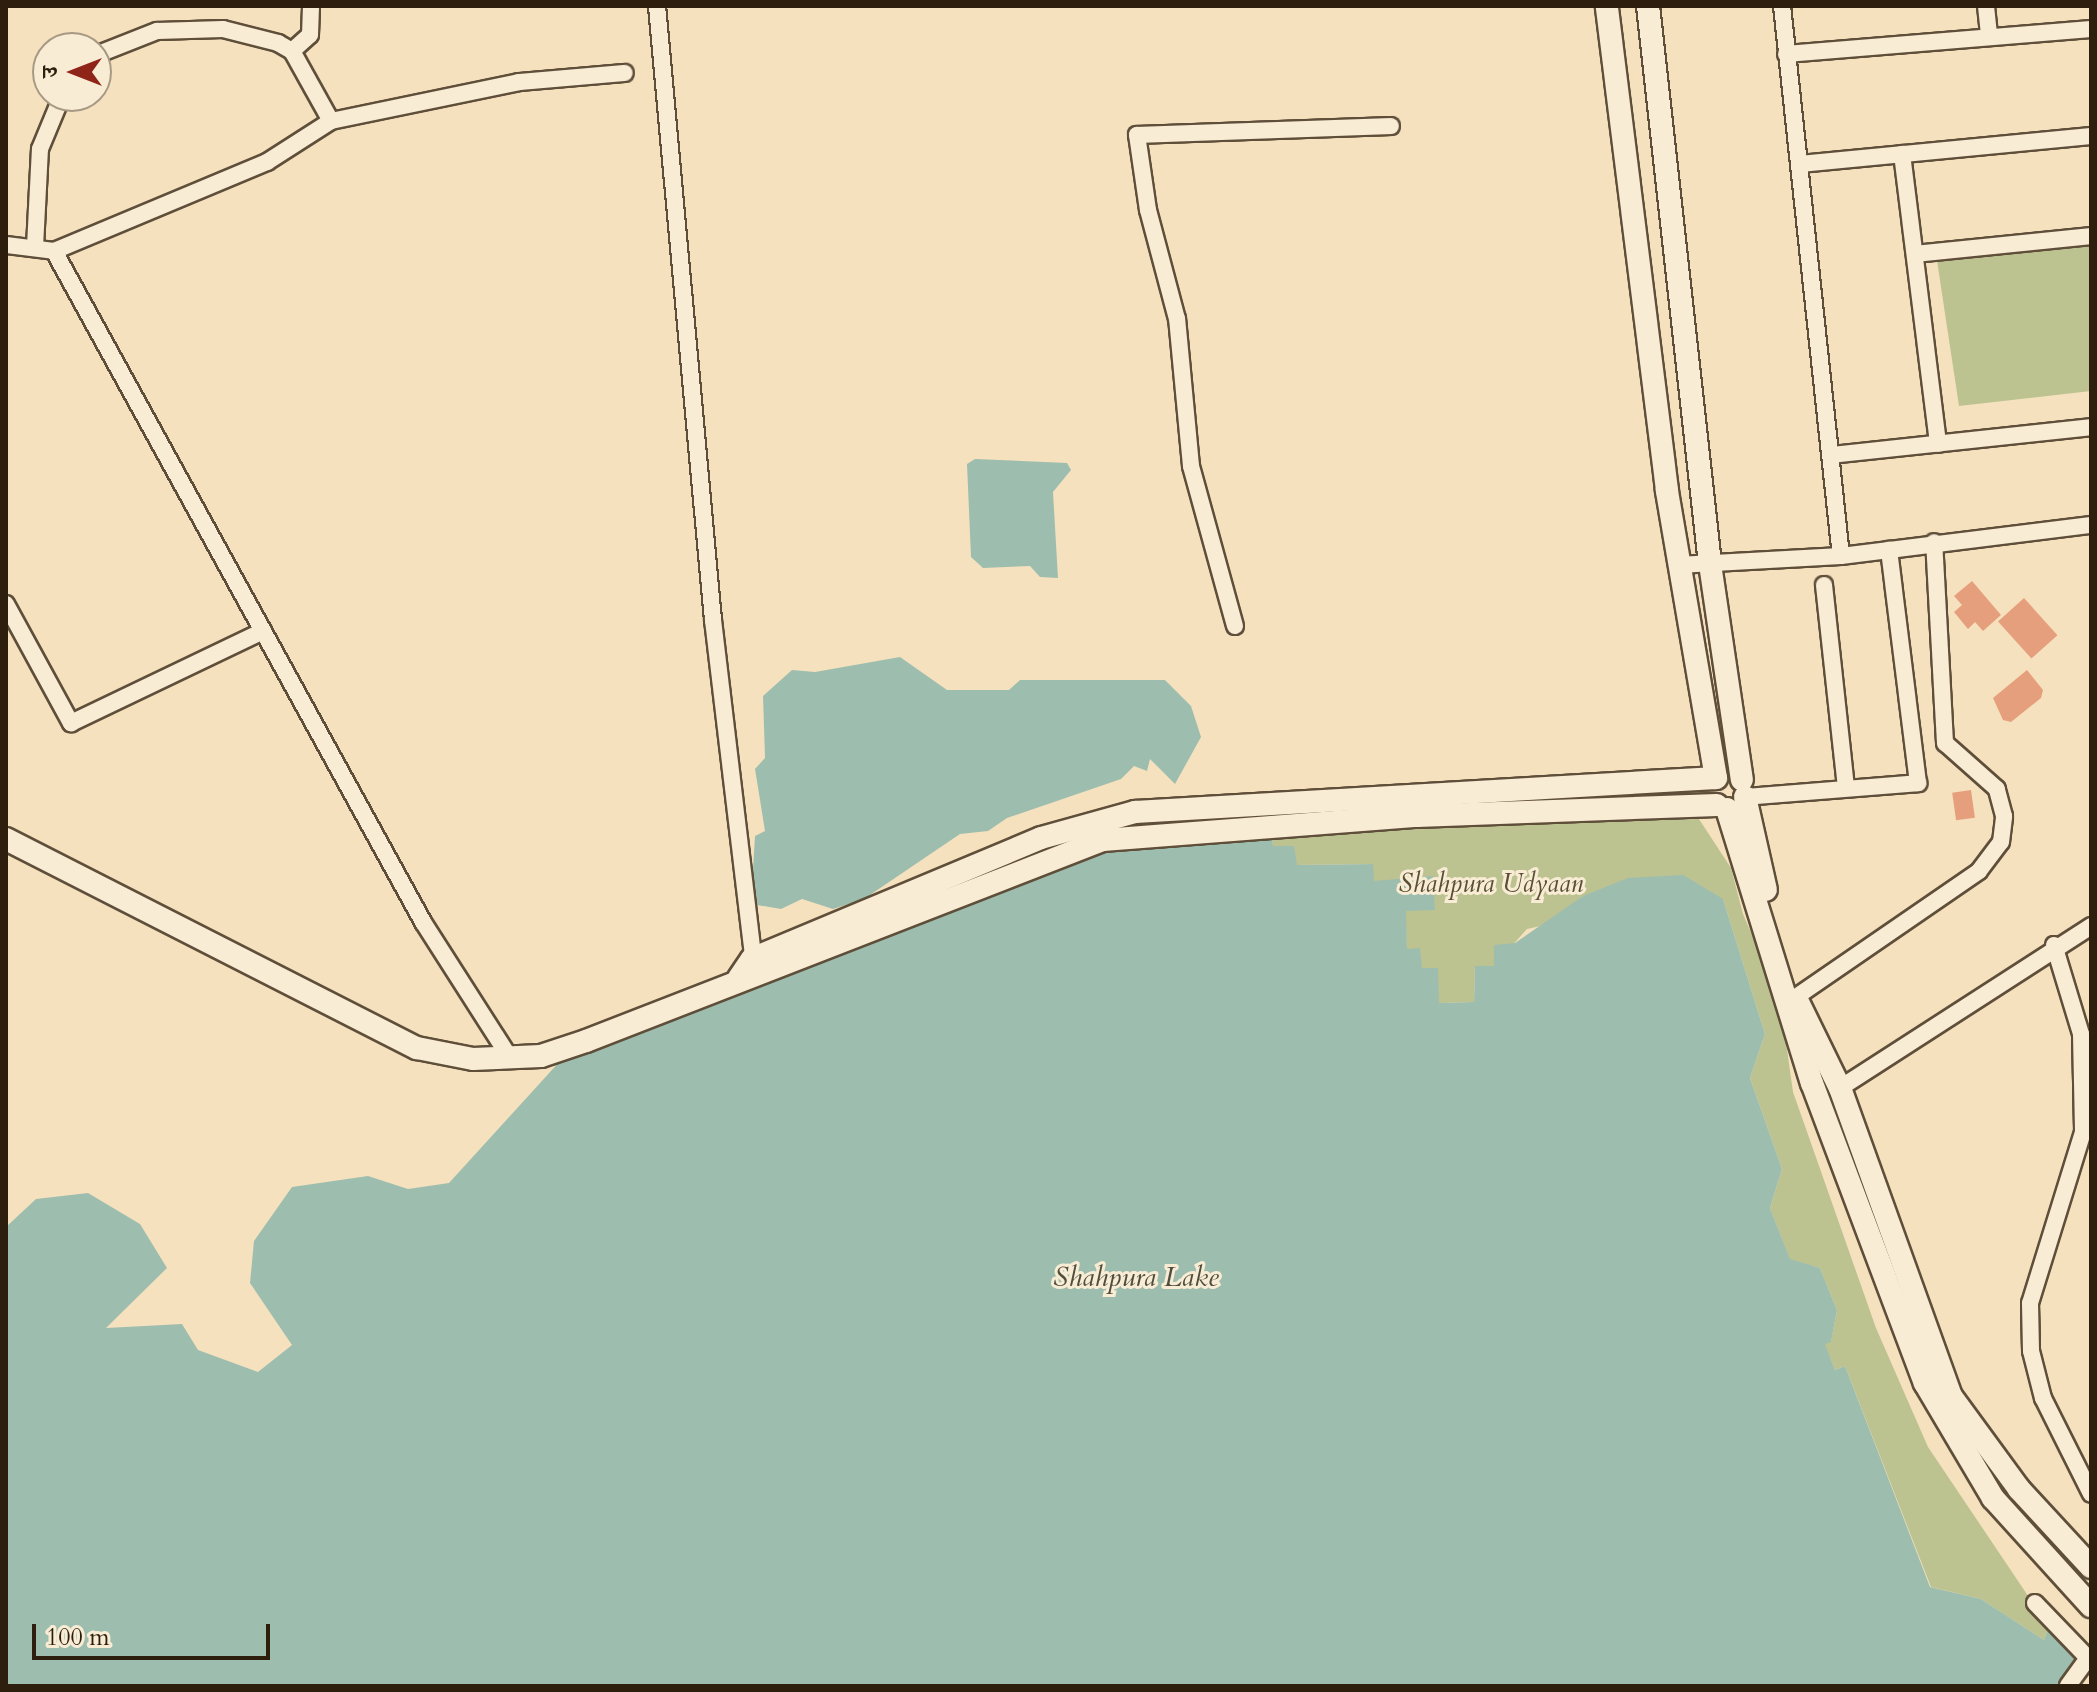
<!DOCTYPE html>
<meta charset="utf-8">
<style>
body{margin:0}
#map{position:relative;width:2097px;height:1692px;overflow:hidden;background:#f6e1be;font-family:Cardo,"Noto Serif Devanagari",serif}
div>[style]{position:absolute}
[style*='--x']{left:calc(var(--x)*1px);top:calc(var(--y)*1px);width:calc(var(--w)*1px);rotate:calc(var(--a)*1deg)}
.green>*{inset:0;background:#bdc291}
.water>*{inset:0;background:#9dbeae}
.building>*{inset:0;background:#e69f7c;transform-origin:0 0}
.roads{filter:drop-shadow(2px 0 #5f4f3a) drop-shadow(-2px 0 #5f4f3a) drop-shadow(0 2px #5f4f3a) drop-shadow(0 -2px #5f4f3a)}
.street>*{height:16px;margin:-8px;padding:0 8px;transform-origin:8px;border-radius:8px;background:#f9ecd5}
.secondary>*{height:22px;margin:-11px;padding:0 11px;transform-origin:11px;border-radius:11px;background:#f9ecd5}
span{translate:-50% -50%;white-space:nowrap;text-align:center;line-height:1.15;-webkit-text-stroke:6px #f9ecd5;paint-order:stroke}
.park-label{font-size:26px;color:#584f35;font-style:italic}
.water-label{font-size:28px;color:#4f4e3e;font-style:italic}
.frame{position:absolute;inset:0;border:8px solid #2d1e0e;pointer-events:none}
.north{position:absolute;left:32px;top:32px;width:80px;height:80px;box-sizing:border-box;background:#f9ecd5;border:2px solid #a79a85;border-radius:50%;rotate:270deg;font-size:22px;font-weight:700;line-height:32px;text-align:center;color:#2d1e0e}
.north::after{content:'';display:block;margin:auto;width:28px;height:36px;background:#8f2418;clip-path:polygon(50% 0,100% 100%,50% 72%,0 100%)}
.scale{position:absolute;left:32px;top:1624px;width:238px;height:36px;box-sizing:border-box;border:4px solid #2d1e0e;border-top:0;padding-left:10px;font-size:24px;line-height:28px;white-space:nowrap;color:#2d1e0e;-webkit-text-stroke:6px #f9ecd5;paint-order:stroke}
</style>
<div id="map">
<div class="green">
<i style="clip-path:polygon(2091px 243px,2091px 391px,1959px 406px,1936px 254px)"></i>
<i style="clip-path:polygon(1697px 816px,1731px 868px,1743px 914px,1780px 1000px,1793px 1092px,1876px 1328px,1928px 1447px,2049px 1627px,2044px 1640px,1981px 1599px,1931px 1587px,1845px 1366px,1835px 1370px,1824px 1343px,1831px 1341px,1837px 1310px,1820px 1268px,1790px 1260px,1770px 1208px,1782px 1169px,1750px 1078px,1765px 1034px,1723px 899px,1583px 896px,1545px 925px,1527px 929px,1494px 966px,1475px 967px,1474px 1002px,1439px 1003px,1407px 949px,1405px 910px,1435px 910px,1373px 881px,1372px 864px,1296px 865px,1273px 846px,1272px 833px)"></i>
</div>
<div class="water">
<i style="clip-path:polygon(975px 459px,1067px 463px,1071px 470px,1053px 492px,1058px 578px,1040px 577px,1030px 566px,983px 568px,971px 557px,967px 464px)"></i>
<i style="clip-path:polygon(900px 657px,947px 690px,1009px 690px,1020px 680px,1165px 680px,1191px 706px,1201px 737px,1175px 784px,1150px 759px,1147px 771px,1134px 766px,1121px 779px,1007px 818px,988px 831px,960px 834px,864px 899px,833px 909px,802px 899px,781px 909px,751px 904px,755px 836px,765px 831px,755px 769px,765px 758px,763px 696px,792px 670px,815px 672px)"></i>
<i style="clip-path:polygon(1272px 833px,1273px 846px,1294px 846px,1297px 865px,1373px 864px,1374px 881px,1433px 876px,1435px 910px,1406px 911px,1407px 949px,1420px 948px,1422px 968px,1438px 968px,1439px 1003px,1474px 1002px,1475px 966px,1494px 966px,1494px 945px,1515px 943px,1583px 896px,1628px 878px,1683px 875px,1723px 899px,1765px 1034px,1750px 1078px,1782px 1169px,1770px 1208px,1790px 1259px,1820px 1268px,1837px 1310px,1831px 1342px,1825px 1344px,1835px 1370px,1845px 1366px,1930px 1587px,1981px 1599px,2044px 1640px,2049px 1627px,2081px 1663px,2060px 1686px,6px 1686px,6px 1227px,36px 1199px,88px 1193px,140px 1224px,167px 1268px,106px 1328px,182px 1324px,198px 1350px,258px 1372px,292px 1345px,250px 1283px,254px 1241px,292px 1187px,368px 1176px,408px 1189px,449px 1183px,561px 1060px,1109px 849px)"></i>
</div>
<div class="building">
<i style="clip-path:polygon(1972px 581px,2001px 615px,1983px 631px,1975px 622px,1968px 629px,1954px 612px,1962px 605px,1954px 596px)"></i>
<i style="left:2024px;top:598px;width:50px;height:35px;rotate:48deg"></i>
<i style="clip-path:polygon(2027px 670px,2043px 690px,2041px 698px,2011px 722px,2003px 720px,1993px 698px)"></i>
<i style="left:1971px;top:790px;width:28px;height:19px;rotate:82deg"></i>
</div>
<div class="roads">
<div class="street">
<i style="--x:657;--y:6;--w:617;--a:84.79"></i>
<i style="--x:713;--y:620;--w:348;--a:83.2"></i>
<i style="--x:1782;--y:6;--w:553;--a:83.88"></i>
<i style="--x:1986;--y:6;--w:31;--a:84"></i>
<i style="--x:292;--y:51;--w:24;--a:-42"></i>
<i style="--x:310;--y:35;--w:29;--a:-88"></i>
<i style="--x:1786;--y:54;--w:306;--a:-4.7"></i>
<i style="--x:96;--y:55;--w:66;--a:-21.5"></i>
<i style="--x:157;--y:31;--w:66;--a:-1.7"></i>
<i style="--x:223;--y:29;--w:57;--a:14.3"></i>
<i style="--x:278;--y:43;--w:16;--a:30"></i>
<i style="--x:292;--y:51;--w:80;--a:60.9"></i>
<i style="--x:1902;--y:154;--w:292;--a:82.9"></i>
<i style="--x:1800;--y:164;--w:292;--a:-5.5"></i>
<i style="--x:6;--y:245;--w:48;--a:7.1"></i>
<i style="--x:54;--y:251;--w:766;--a:61.19"></i>
<i style="--x:423;--y:922;--w:161;--a:57.4"></i>
<i style="--x:35;--y:247;--w:98;--a:-87.1"></i>
<i style="--x:40;--y:149;--w:57;--a:-67.5"></i>
<i style="--x:54;--y:251;--w:231;--a:-22.7"></i>
<i style="--x:267;--y:162;--w:76;--a:-32.6"></i>
<i style="--x:331;--y:121;--w:192;--a:-11.7"></i>
<i style="--x:519;--y:82;--w:106;--a:-4.9"></i>
<i style="--x:1915;--y:254;--w:177;--a:-5.8"></i>
<i style="--x:1831;--y:455;--w:262;--a:-6.1"></i>
<i style="--x:1678;--y:565;--w:163;--a:-3.2"></i>
<i style="--x:1841;--y:556;--w:252;--a:-7.1"></i>
<i style="--x:1824;--y:585;--w:202;--a:83.8"></i>
<i style="--x:6;--y:604;--w:136;--a:61.4"></i>
<i style="--x:71;--y:723;--w:213;--a:-25.6"></i>
<i style="--x:1235;--y:626;--w:166;--a:-105.4"></i>
<i style="--x:1191;--y:466;--w:148;--a:-95.4"></i>
<i style="--x:1177;--y:319;--w:113;--a:-104.9"></i>
<i style="--x:1148;--y:210;--w:76;--a:-98.3"></i>
<i style="--x:1137;--y:135;--w:254;--a:-2"></i>
<i style="--x:1745;--y:797;--w:174;--a:-4.6"></i>
<i style="--x:1918;--y:783;--w:235;--a:-97.1"></i>
<i style="--x:2054;--y:945;--w:93;--a:73.1"></i>
<i style="--x:2081;--y:1034;--w:98;--a:88.8"></i>
<i style="--x:2083;--y:1132;--w:179;--a:107.2"></i>
<i style="--x:2030;--y:1303;--w:48;--a:88.8"></i>
<i style="--x:2031;--y:1351;--w:49;--a:75.7"></i>
<i style="--x:2043;--y:1398;--w:107;--a:63.4"></i>
<i style="--x:1796;--y:997;--w:222;--a:-34.5"></i>
<i style="--x:1979;--y:871;--w:36;--a:-53"></i>
<i style="--x:2001;--y:842;--w:26;--a:-83"></i>
<i style="--x:2004;--y:816;--w:28;--a:-105"></i>
<i style="--x:1997;--y:789;--w:69;--a:-138.5"></i>
<i style="--x:1945;--y:743;--w:201;--a:-93.1"></i>
<i style="--x:1840;--y:1088;--w:299;--a:-32.8"></i>
<i style="--x:2035;--y:1603;--w:76;--a:46.1"></i>
<i style="--x:2088;--y:1658;--w:34;--a:126"></i>
</div>
<div class="secondary">
<i style="--x:1648;--y:6;--w:561;--a:83.66"></i>
<i style="--x:1710;--y:564;--w:218;--a:81.6"></i>
<i style="--x:1745;--y:797;--w:95;--a:77.3"></i>
<i style="--x:1727;--y:809;--w:287;--a:72.8"></i>
<i style="--x:1812;--y:1083;--w:321;--a:69.4"></i>
<i style="--x:1925;--y:1383;--w:134;--a:59.4"></i>
<i style="--x:1993;--y:1498;--w:146;--a:47.8"></i>
<i style="--x:6;--y:839;--w:461;--a:27"></i>
<i style="--x:417;--y:1048;--w:57;--a:11.1"></i>
<i style="--x:473;--y:1059;--w:68;--a:-2.5"></i>
<i style="--x:541;--y:1056;--w:47;--a:-18.4"></i>
<i style="--x:586;--y:1041;--w:555;--a:-21.25"></i>
<i style="--x:1103;--y:840;--w:315;--a:-4.4"></i>
<i style="--x:1417;--y:816;--w:300;--a:-2.1"></i>
<i style="--x:739;--y:978;--w:23;--a:-56"></i>
<i style="--x:752;--y:959;--w:313;--a:-22.7"></i>
<i style="--x:1041;--y:838;--w:98;--a:-15.5"></i>
<i style="--x:1135;--y:812;--w:582;--a:-3.35"></i>
<i style="--x:1716;--y:778;--w:292;--a:-99.7"></i>
<i style="--x:1667;--y:490;--w:488;--a:-97.1"></i>
<i style="--x:1797;--y:1000;--w:98;--a:64"></i>
<i style="--x:1840;--y:1088;--w:327;--a:70.2"></i>
<i style="--x:1951;--y:1396;--w:115;--a:53.8"></i>
<i style="--x:2019;--y:1489;--w:106;--a:47.3"></i>
</div>
</div>
<div class="park-label">
<span style="left:1491px;top:884px">Shahpura Udyaan</span>
</div>
<div class="water-label">
<span style="left:1136px;top:1277px">Shahpura Lake</span>
</div>
<div class="frame"></div>
<div class="north">उ</div>
<div class="scale">100 m</div>
</div>
